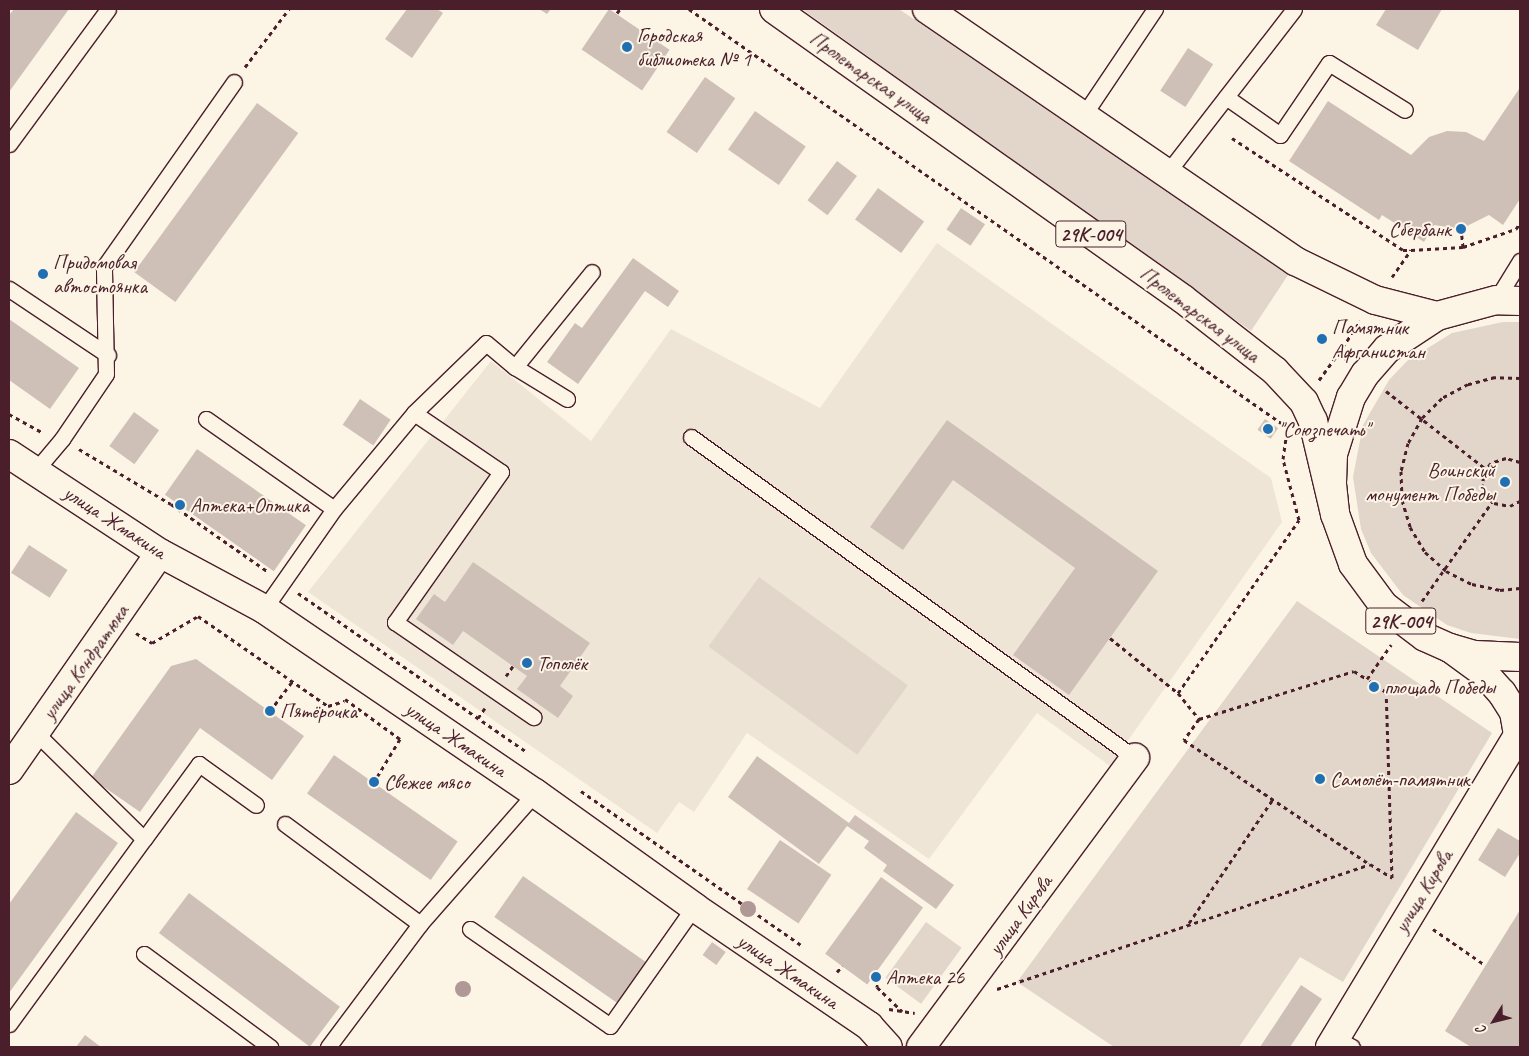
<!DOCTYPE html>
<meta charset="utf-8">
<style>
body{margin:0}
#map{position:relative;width:1529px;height:1056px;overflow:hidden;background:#fcf5e5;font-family:Caveat,sans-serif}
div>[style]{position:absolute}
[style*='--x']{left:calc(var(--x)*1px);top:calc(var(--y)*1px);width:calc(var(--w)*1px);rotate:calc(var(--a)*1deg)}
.built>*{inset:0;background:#eee5d7}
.green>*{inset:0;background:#e2d5ca;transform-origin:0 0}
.building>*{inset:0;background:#cfc0b7;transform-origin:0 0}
.path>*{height:3px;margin-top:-1.5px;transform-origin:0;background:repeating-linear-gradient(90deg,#4a1f2b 0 4px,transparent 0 8px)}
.roads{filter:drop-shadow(1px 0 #4a1f2b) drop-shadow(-1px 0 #4a1f2b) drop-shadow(0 1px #4a1f2b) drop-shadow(0 -1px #4a1f2b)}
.service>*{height:15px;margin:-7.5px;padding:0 7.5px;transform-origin:7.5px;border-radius:7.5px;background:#fcf5e5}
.minor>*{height:28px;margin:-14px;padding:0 14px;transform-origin:14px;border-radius:14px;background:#fcf5e5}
.tertiary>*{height:28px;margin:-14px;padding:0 14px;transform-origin:14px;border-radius:14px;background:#fcf5e5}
.primary>*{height:28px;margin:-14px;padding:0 14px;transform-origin:14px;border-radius:14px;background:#fcf5e5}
.trees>*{width:16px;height:16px;margin:-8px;border-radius:50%;background:#af9895}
.dots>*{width:14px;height:14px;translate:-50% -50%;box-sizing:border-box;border:2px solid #fcf5e5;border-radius:50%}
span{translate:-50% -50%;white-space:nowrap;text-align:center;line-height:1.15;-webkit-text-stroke:4px #fcf5e5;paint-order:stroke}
.shield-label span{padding:1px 4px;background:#fcf5e5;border:1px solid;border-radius:4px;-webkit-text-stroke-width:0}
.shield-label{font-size:20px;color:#4a1f2b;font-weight:700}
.poi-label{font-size:21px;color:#4a1f2b}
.left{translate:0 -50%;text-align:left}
.right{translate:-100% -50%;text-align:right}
.street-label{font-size:21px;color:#4a1f2b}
.frame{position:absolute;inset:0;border:10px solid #4a1f2b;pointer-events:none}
.north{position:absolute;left:1469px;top:996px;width:50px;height:50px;-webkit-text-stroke:4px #fcf5e5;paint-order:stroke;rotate:234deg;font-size:14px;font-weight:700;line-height:20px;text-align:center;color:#4a1f2b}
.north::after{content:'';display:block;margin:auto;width:18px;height:22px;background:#4a1f2b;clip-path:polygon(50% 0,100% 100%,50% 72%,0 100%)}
</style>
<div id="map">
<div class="built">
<i style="clip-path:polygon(937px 243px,1271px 478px,1282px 522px,1110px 766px,1037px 713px,929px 859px,747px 733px,694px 812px,679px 802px,657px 833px,308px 592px,491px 361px,591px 441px,671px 329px,820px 408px)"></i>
</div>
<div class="green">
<i style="clip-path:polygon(802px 9px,899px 9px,1288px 275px,1251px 331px)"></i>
<i style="clip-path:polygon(1503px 322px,1520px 322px,1520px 639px,1471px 633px,1447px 625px,1403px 595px,1371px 553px,1361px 529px,1353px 477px,1363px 425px,1389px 380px,1407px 361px,1452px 333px)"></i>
<i style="left:759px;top:577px;width:184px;height:86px;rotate:36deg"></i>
<i style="clip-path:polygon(1297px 601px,1492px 733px,1343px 982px,1300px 957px,1239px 1047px,1114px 1047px,1017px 982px)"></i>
<i style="left:926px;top:922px;width:44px;height:69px;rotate:36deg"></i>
</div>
<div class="building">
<i style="clip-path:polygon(14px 9px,69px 9px,9px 92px,9px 15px)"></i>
<i style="clip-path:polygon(407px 9px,437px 9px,443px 13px,412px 58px,385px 39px)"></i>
<i style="clip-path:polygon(539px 9px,551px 9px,547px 14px)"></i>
<i style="left:609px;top:9px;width:73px;height:49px;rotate:34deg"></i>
<i style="clip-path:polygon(1386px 9px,1442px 9px,1418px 50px,1376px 25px)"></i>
<i style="left:1188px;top:48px;width:30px;height:51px;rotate:33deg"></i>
<i style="left:705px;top:77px;width:37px;height:67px;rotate:35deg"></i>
<i style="clip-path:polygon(1519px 89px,1520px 199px,1503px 225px,1489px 215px,1461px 229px,1434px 225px,1424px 242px,1382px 215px,1379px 220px,1289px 161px,1328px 101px,1411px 155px,1429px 137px,1447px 131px,1466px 132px,1484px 141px)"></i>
<i style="left:257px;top:103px;width:51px;height:209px;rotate:36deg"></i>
<i style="left:755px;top:111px;width:62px;height:47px;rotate:35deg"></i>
<i style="left:837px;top:161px;width:25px;height:49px;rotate:37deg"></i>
<i style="left:878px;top:188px;width:57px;height:39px;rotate:36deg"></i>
<i style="left:961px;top:208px;width:29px;height:26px;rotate:34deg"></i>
<i style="clip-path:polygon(633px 258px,679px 291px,668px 307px,645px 291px,578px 384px,547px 362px,575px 323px,582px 328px)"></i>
<i style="clip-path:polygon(9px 319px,79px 368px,50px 409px,9px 380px)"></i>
<i style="left:360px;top:399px;width:37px;height:31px;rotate:34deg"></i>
<i style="left:134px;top:412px;width:31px;height:42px;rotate:36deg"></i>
<i style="left:1265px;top:419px;width:16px;height:13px;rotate:35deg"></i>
<i style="clip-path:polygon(947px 420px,1158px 571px,1069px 695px,1013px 655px,1075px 568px,953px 480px,903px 550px,870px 527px)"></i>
<i style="left:197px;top:449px;width:133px;height:56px;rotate:35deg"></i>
<i style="clip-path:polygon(1504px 477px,1510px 481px,1506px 487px,1501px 483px)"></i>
<i style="left:29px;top:545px;width:46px;height:33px;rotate:33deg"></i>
<i style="clip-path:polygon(473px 562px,590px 643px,560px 686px,573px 696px,558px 718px,517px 689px,527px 676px,463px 631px,453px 645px,416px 619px,434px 594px,445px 602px)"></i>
<i style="clip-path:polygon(196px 659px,304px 736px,272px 780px,200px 728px,140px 812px,91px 778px,171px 666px)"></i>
<i style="left:334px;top:755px;width:151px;height:47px;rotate:35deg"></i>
<i style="clip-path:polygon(757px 756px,849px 823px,855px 815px,954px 885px,936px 909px,883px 871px,887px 865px,864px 848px,869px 841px,847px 826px,819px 864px,728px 797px)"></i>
<i style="clip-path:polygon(76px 812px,118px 843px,9px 993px,9px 904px)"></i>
<i style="clip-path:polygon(1498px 828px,1520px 841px,1520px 853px,1505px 877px,1478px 860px)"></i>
<i style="left:780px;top:840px;width:62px;height:59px;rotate:34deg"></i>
<i style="left:523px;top:876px;width:150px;height:50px;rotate:35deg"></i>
<i style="left:881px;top:877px;width:52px;height:95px;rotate:36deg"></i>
<i style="left:189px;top:893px;width:189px;height:50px;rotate:37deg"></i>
<i style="clip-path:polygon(1520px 910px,1520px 1047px,1471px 1047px,1445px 1031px)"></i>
<i style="left:712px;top:942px;width:17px;height:16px;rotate:36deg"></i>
<i style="clip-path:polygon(1301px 985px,1322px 999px,1290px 1047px,1260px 1047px)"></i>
<i style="clip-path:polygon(85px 1035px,101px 1047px,76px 1047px)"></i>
</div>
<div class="path">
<i style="--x:689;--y:9;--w:726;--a:34.96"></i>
<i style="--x:617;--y:13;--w:5;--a:-53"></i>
<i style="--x:245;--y:67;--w:73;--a:-52.8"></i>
<i style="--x:1232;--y:138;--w:204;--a:33.2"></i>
<i style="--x:1403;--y:250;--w:8;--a:0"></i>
<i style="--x:1463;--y:247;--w:56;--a:-18.8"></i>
<i style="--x:1516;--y:229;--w:7;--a:-56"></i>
<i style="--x:1392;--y:277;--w:33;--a:-55"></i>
<i style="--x:1411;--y:250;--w:52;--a:-3.3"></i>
<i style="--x:1463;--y:247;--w:18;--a:-96"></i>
<i style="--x:1338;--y:354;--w:40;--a:-56"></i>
<i style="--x:1520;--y:378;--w:25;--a:-178"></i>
<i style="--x:1495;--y:377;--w:28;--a:165"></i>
<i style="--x:1468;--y:384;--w:30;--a:152"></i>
<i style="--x:1442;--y:398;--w:28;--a:135"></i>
<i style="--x:1422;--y:418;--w:29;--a:119"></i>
<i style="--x:1408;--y:443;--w:29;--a:104"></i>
<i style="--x:1401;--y:471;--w:29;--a:88"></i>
<i style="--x:1402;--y:500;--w:28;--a:73"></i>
<i style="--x:1410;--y:527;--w:29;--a:59"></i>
<i style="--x:1425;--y:552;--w:28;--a:42"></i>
<i style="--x:1446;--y:571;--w:29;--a:27"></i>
<i style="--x:1472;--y:584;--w:29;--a:12"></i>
<i style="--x:1500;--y:590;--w:20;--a:-6"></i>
<i style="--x:1319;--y:380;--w:32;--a:-54"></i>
<i style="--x:1338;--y:354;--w:9;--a:36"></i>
<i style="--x:1386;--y:391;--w:127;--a:38"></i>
<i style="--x:9;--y:414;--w:38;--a:29"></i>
<i style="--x:79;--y:449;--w:107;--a:30.9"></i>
<i style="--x:171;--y:504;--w:117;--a:34.9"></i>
<i style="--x:1520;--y:462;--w:15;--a:-164"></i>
<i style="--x:1506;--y:458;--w:16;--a:162"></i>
<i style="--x:1491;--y:463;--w:8;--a:130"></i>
<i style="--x:1486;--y:469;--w:16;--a:105"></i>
<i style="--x:1482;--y:484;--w:8;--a:76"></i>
<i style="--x:1484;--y:492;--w:15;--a:48"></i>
<i style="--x:1494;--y:503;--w:16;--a:11"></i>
<i style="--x:1510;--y:506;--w:11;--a:-27"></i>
<i style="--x:298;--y:593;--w:277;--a:34.8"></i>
<i style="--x:1422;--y:601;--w:121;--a:-54.7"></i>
<i style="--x:136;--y:633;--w:19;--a:32"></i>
<i style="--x:152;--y:643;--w:53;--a:-30.4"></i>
<i style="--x:198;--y:616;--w:158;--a:34.7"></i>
<i style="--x:328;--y:706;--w:17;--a:-17"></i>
<i style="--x:1110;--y:638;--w:87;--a:39"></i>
<i style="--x:1178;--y:693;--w:211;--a:-55"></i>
<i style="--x:1299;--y:520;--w:63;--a:-104.7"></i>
<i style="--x:1283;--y:459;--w:28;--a:-82"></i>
<i style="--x:506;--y:676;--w:12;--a:-55"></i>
<i style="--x:1178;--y:693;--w:33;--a:51"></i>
<i style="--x:1199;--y:719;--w:162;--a:-17.2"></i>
<i style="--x:1354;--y:671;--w:15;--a:32"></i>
<i style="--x:1367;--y:679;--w:42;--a:-54.8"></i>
<i style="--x:345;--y:699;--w:68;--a:36"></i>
<i style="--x:400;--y:739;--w:50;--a:121.2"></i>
<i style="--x:270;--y:711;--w:38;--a:-53"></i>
<i style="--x:478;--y:718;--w:12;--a:-55"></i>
<i style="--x:1199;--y:719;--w:26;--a:126"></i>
<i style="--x:1184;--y:740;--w:223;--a:33.8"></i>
<i style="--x:581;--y:791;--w:269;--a:35"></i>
<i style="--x:1189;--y:923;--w:150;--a:-55.9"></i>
<i style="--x:1433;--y:929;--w:63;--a:34.7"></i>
<i style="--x:837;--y:972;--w:8;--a:-50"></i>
<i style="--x:876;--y:977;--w:10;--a:84"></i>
<i style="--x:877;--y:987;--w:35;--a:44"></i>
<i style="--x:997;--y:989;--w:393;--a:-18.5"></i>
<i style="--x:1370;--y:864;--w:26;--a:32"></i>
<i style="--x:1392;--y:878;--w:186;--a:-91.8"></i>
<i style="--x:1386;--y:692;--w:23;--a:-146"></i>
<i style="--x:889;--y:1009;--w:26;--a:9"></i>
</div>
<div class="roads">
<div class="service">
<i style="--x:1226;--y:97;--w:66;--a:35.1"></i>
<i style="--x:1280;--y:135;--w:87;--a:-55.8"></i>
<i style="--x:1329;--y:63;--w:89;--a:31.7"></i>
<i style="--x:1083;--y:116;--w:129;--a:-56.1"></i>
<i style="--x:9;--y:144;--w:167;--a:-53.7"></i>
<i style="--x:1167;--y:173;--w:207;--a:-52.2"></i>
<i style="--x:9;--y:289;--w:119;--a:33.7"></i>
<i style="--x:1496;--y:300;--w:46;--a:-58.4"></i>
<i style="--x:515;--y:367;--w:122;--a:-51"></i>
<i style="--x:414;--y:413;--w:105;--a:34.1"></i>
<i style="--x:501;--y:472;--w:184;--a:125.2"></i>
<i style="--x:395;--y:622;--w:168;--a:34.5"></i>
<i style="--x:206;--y:419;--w:156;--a:35.1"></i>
<i style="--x:691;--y:437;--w:548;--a:35.87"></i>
<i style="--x:35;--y:471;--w:42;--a:-49.8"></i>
<i style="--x:62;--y:439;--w:78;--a:-55.9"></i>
<i style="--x:106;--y:374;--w:107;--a:-91.1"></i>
<i style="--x:104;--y:267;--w:226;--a:-54.9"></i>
<i style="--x:264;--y:609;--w:122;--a:-55"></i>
<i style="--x:334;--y:509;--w:125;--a:-50.2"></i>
<i style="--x:414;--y:413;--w:100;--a:-44.2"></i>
<i style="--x:486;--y:343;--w:38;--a:40"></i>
<i style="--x:515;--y:367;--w:61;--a:31.6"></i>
<i style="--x:36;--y:733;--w:151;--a:44.5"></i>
<i style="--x:144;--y:839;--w:93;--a:-53.7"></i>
<i style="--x:199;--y:764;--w:70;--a:35.7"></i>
<i style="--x:285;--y:824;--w:168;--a:36.5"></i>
<i style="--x:470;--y:929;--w:170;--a:34.7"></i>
<i style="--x:610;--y:1026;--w:146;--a:-54.8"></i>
<i style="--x:144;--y:954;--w:157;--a:36.4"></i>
<i style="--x:9;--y:1024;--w:229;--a:-53.9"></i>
<i style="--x:1335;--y:1038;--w:19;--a:28"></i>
<i style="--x:328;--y:1047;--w:154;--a:-53.2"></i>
<i style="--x:420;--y:924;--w:174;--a:-48.7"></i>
</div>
<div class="minor">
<i style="--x:9;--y:770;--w:264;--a:-55.2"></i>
<i style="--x:921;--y:1047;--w:360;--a:-53.5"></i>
</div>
<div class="tertiary">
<i style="--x:9;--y:454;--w:181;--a:33.3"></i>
<i style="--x:160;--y:553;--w:118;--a:28.3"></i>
<i style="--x:264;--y:609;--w:328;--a:34.2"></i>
<i style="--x:535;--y:793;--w:196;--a:35.6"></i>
<i style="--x:694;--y:907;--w:212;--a:34.2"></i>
<i style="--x:869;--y:1026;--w:28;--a:48"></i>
<i style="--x:1450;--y:648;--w:41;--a:36"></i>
<i style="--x:1483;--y:672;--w:28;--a:48"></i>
<i style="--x:1502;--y:693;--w:22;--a:58"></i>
<i style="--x:1514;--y:712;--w:23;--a:80"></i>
<i style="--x:1330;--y:1047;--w:368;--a:-58.9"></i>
</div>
<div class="primary">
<i style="--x:774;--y:9;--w:501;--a:35.34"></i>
<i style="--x:1183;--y:299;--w:117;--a:38"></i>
<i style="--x:1275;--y:371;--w:42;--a:46.9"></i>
<i style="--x:1304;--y:402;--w:21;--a:65"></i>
<i style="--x:1313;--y:421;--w:96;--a:76.7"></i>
<i style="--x:927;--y:9;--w:446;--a:34.4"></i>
<i style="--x:1295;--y:261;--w:89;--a:26"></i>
<i style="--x:1375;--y:300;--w:64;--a:14.5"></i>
<i style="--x:1520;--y:301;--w:24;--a:-178"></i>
<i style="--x:1496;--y:300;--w:61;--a:164.8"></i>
<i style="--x:1437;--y:316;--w:60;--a:146.6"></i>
<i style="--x:1387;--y:349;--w:33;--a:131"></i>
<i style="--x:1365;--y:374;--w:27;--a:121"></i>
<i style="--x:1351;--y:397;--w:60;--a:107.5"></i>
<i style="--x:1333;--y:454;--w:30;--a:92"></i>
<i style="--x:1332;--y:484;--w:30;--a:84"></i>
<i style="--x:1335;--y:514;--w:53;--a:70.2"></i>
<i style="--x:1353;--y:564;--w:52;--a:53.6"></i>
<i style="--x:1384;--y:606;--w:51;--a:37.1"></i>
<i style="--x:1425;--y:637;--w:27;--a:24"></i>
<i style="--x:1450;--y:648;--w:26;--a:16"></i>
<i style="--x:1475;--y:655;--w:45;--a:2.5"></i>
</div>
</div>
<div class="trees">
<i style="left:748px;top:909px"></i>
<i style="left:463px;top:989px"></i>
</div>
<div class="dots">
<i style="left:627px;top:47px;background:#1f6fb2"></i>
<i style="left:1461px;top:229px;background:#1f6fb2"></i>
<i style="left:43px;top:274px;background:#1f6fb2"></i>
<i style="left:1322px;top:339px;background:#1f6fb2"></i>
<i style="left:1268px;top:429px;background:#1f6fb2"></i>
<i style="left:1505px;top:482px;background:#1f6fb2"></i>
<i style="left:180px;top:505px;background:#1f6fb2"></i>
<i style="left:527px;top:663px;background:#1f6fb2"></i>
<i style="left:1374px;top:687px;background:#1f6fb2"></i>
<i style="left:270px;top:711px;background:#1f6fb2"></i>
<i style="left:1320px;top:779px;background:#1f6fb2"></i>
<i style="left:374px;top:782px;background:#1f6fb2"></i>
<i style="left:876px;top:977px;background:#1f6fb2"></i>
</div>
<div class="shield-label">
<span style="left:1091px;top:234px">29К-004</span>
<span style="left:1401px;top:621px">29К-004</span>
</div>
<div class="poi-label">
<span class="left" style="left:637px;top:47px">Городская<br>библиотека № 1</span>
<span class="right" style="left:1451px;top:229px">Сбербанк</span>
<span class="left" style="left:53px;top:274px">Придомовая<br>автостоянка</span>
<span class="left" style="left:1332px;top:339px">Памятник<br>Афганистан</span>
<span class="left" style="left:1278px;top:429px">"Союзпечать"</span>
<span class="right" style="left:1495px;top:482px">Воинский<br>монумент Победы</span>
<span class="left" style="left:190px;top:505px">Аптека+Оптика</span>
<span class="left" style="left:537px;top:663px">Тополёк</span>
<span class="left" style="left:1384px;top:687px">площадь Победы</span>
<span class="left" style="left:280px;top:711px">Пятёрочка</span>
<span class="left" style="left:1330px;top:779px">Самолёт-памятник</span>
<span class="left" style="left:384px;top:782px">Свежее мясо</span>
<span class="left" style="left:886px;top:977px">Аптека 26</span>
</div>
<div class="street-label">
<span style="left:871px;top:77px;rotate:35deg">Пролетарская улица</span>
<span style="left:1200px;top:314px;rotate:37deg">Пролетарская улица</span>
<span style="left:115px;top:522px;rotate:33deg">улица Жмакина</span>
<span style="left:85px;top:662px;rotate:-55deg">улица Кондратюка</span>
<span style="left:456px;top:739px;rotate:34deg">улица Жмакина</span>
<span style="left:1423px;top:891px;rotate:-59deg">улица Кирова</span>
<span style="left:1020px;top:915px;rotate:-54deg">улица Кирова</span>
<span style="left:788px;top:971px;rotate:34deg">улица Жмакина</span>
</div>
<div class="frame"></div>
<div class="north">С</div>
</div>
